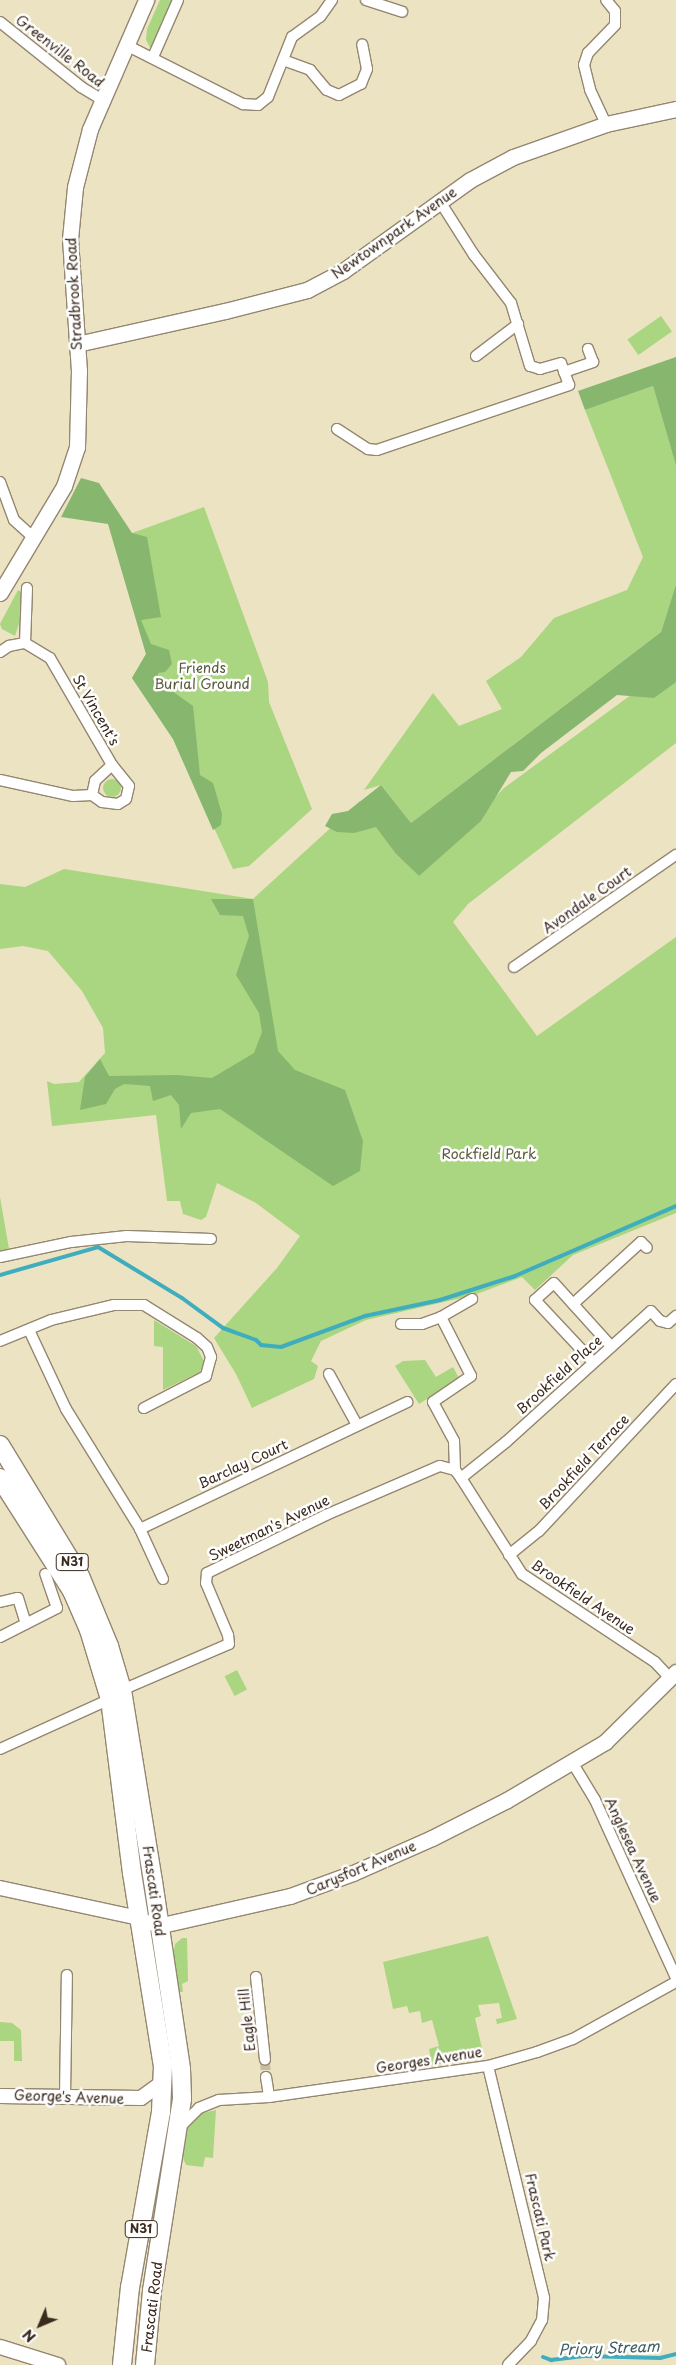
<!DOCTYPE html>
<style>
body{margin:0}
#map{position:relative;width:676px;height:2365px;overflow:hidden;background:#ece3c3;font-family:"Playpen Sans",sans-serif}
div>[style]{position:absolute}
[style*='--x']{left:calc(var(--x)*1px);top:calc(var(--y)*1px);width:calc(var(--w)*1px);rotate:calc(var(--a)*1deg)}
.green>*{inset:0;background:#aad581;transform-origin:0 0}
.round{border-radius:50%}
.forest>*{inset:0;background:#87b66f}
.stream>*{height:4px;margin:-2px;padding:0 2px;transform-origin:2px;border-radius:2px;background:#40adbe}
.minor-tunnel>*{height:10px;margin-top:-5px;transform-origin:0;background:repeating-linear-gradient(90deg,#c9bea2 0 10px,transparent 0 15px)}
.roads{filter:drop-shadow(1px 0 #948670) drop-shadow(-1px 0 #948670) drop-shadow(0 1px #948670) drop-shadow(0 -1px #948670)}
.minor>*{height:10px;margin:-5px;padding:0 5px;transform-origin:5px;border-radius:5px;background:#fff}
.tertiary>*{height:14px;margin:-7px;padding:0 7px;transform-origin:7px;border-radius:7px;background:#fff}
.secondary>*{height:15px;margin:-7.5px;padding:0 7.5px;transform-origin:7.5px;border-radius:7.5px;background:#fff}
.trunk>*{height:18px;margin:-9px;padding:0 9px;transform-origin:9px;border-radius:9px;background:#fff}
span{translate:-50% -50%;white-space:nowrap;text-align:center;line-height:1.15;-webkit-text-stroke:5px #fff;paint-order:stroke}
.shield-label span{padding:1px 4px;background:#fff;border:1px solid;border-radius:4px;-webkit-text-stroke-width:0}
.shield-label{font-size:12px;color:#3b2a1e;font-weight:700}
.street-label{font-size:14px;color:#3b2a1e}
.park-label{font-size:14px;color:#5c5d3c}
.water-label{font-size:15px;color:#3d5e5e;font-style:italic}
.north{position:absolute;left:15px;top:2300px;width:50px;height:50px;-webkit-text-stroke:4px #fff;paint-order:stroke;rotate:225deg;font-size:14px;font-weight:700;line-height:20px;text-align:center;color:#3b2a1e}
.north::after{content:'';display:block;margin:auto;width:18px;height:22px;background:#3b2a1e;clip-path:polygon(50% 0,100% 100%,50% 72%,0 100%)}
</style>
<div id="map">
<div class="green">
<i style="clip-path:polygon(160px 0,173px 0,151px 49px,146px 40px,147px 29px)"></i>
<i style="left:661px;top:316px;width:19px;height:41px;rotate:55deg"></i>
<i style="clip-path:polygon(653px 386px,676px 466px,676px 584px,661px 632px,411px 823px,381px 785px,364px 790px,433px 693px,459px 726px,502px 709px,486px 681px,521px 657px,554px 618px,627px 590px,643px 557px,585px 410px)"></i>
<i style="clip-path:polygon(204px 507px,268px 682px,269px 702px,312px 809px,249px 866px,233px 869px,173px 739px,132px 678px,146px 654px,113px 540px)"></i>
<i style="clip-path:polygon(18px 590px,21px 592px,21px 617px,15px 636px,2px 629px,0 624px)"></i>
<i style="clip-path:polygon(676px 662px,676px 743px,468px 904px,453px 922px,537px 1036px,676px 937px,676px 1213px,573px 1255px,535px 1290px,522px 1277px,474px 1295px,366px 1320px,321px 1341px,311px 1361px,318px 1366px,314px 1379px,252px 1408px,236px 1374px,214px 1338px,277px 1268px,300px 1236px,256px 1203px,217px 1183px,206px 1217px,201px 1220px,183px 1214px,180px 1201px,167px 1201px,156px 1115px,52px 1126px,47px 1081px,54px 1084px,79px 1082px,105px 1053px,103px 1028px,82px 991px,48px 951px,23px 946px,0 949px,0 884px,25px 887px,64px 869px,253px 899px,360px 801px,396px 854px,419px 876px,504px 788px)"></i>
<i class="round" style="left:103px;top:779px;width:18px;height:18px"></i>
<i style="clip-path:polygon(0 1197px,9px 1249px,0 1251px)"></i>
<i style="clip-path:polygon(154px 1320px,196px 1346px,204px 1361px,200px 1372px,163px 1390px,163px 1347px,154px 1346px)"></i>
<i style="clip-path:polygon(425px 1360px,436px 1377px,453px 1367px,459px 1378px,419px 1404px,395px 1366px,403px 1361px)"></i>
<i style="left:237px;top:1670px;width:22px;height:14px;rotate:63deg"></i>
<i style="clip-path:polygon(488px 1936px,517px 2019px,497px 2024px,496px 2019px,502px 2018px,499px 2003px,478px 2005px,481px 2016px,475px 2018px,484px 2057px,432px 2065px,429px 2049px,439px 2046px,432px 2020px,422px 2023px,420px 2011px,409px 2013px,407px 2006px,393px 2009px,383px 1962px)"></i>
<i style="clip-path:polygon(182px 1938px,187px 1938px,188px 1981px,182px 1984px,183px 1992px,178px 1992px,173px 1955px,175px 1944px)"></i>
<i style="clip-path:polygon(0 2022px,12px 2023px,21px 2030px,22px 2061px,14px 2061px,14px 2041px,0 2041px)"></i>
<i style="clip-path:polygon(216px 2110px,213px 2158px,205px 2157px,203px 2167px,186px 2165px,183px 2158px,188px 2125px,198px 2114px)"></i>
<i style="clip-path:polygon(165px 2132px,169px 2133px,162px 2180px,156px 2179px)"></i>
</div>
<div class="forest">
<i style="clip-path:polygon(676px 357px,676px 466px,653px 386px,585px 410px,578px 391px)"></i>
<i style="clip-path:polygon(81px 478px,99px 483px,132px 533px,147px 537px,161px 617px,141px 620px,151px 644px,169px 650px,172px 664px,165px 672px,158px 673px,158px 681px,193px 706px,200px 775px,213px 783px,222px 814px,221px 825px,213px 830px,173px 739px,132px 678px,146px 654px,108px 524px,61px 517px)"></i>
<i style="clip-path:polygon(676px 584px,676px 682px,654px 698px,617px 695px,541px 753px,523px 771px,511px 772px,481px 821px,419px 876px,396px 854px,376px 827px,354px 833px,337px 832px,325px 826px,332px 814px,348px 811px,381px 785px,411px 823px,661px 632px)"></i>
<i style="clip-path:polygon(211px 899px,253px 899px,278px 1051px,295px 1070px,345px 1090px,363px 1141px,360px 1171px,333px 1186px,220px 1109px,191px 1113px,181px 1129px,179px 1105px,171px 1095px,153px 1101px,150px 1086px,124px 1084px,115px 1089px,106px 1104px,80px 1110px,85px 1077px,100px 1059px,109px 1076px,176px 1075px,212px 1078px,254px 1053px,262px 1032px,259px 1013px,236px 975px,249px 936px,243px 916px,220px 915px)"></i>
</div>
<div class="stream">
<i style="--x:0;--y:1275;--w:102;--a:-15.9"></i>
<i style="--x:98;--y:1247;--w:98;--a:31.3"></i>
<i style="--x:182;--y:1298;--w:51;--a:36.2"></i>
<i style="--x:223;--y:1328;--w:35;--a:20"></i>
<i style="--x:256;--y:1340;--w:7;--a:45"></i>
<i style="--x:261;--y:1345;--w:20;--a:6"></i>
<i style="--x:281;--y:1347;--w:90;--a:-20.3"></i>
<i style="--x:365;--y:1316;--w:77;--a:-12"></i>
<i style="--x:440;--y:1300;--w:79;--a:-17.7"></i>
<i style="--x:515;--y:1276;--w:176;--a:-23.5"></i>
<i style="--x:543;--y:2357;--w:9;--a:21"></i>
<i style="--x:551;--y:2360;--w:35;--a:-7"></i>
<i style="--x:586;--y:2356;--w:74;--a:1.5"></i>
<i style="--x:660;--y:2358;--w:16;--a:-14"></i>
</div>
<div class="minor-tunnel">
<i style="--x:265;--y:2060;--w:17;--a:87"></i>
</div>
<div class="roads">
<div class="minor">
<i style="--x:366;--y:0;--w:38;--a:18"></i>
<i style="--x:0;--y:22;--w:104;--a:38.7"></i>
<i style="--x:81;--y:87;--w:26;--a:31"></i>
<i style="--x:128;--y:46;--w:129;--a:26.8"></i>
<i style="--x:243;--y:104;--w:15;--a:4"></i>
<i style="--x:258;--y:105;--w:13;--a:-39"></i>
<i style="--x:268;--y:97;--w:65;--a:-68.2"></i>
<i style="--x:292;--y:37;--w:34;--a:-36"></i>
<i style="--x:320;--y:17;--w:21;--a:-55"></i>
<i style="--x:153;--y:57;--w:62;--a:-66.3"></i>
<i style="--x:283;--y:60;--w:29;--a:20"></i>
<i style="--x:310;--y:70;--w:26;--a:50"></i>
<i style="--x:327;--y:90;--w:13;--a:23"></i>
<i style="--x:339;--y:95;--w:25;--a:-27"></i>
<i style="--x:361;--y:84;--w:16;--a:-68"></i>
<i style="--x:367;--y:69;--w:25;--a:-101"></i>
<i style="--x:606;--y:124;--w:38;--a:-115"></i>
<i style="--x:590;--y:89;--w:25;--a:-104"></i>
<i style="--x:584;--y:65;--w:13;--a:-72"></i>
<i style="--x:588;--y:53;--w:39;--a:-46"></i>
<i style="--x:615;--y:25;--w:14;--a:-90"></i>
<i style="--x:615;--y:11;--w:14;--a:-129"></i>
<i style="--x:476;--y:356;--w:53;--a:-37.3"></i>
<i style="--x:564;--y:372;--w:31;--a:-19"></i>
<i style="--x:593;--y:362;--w:14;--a:-111"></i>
<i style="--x:337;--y:429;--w:37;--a:33"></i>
<i style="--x:368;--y:449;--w:9;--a:6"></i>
<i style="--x:377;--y:450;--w:203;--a:-18.7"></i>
<i style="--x:569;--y:385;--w:23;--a:-110"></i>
<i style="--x:561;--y:363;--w:22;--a:164"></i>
<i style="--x:540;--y:369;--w:10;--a:-163"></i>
<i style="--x:530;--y:366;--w:66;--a:-106.8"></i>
<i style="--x:511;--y:303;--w:61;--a:-127.6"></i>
<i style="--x:474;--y:255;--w:65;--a:-122.5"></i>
<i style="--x:0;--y:482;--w:40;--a:69.8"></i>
<i style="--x:14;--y:520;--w:25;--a:42"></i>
<i style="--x:25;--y:643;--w:55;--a:-87.9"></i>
<i style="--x:0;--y:652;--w:11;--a:-34"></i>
<i style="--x:9;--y:646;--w:16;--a:-11"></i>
<i style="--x:25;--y:643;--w:29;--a:31"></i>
<i style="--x:50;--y:658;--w:124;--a:59.9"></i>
<i style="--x:112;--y:765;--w:23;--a:137"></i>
<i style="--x:95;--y:781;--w:14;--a:102"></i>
<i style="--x:0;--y:780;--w:75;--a:12.4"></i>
<i style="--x:73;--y:796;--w:19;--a:-3"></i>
<i style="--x:92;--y:795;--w:12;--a:35"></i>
<i style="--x:102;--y:802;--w:16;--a:7"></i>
<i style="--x:118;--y:804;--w:9;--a:-32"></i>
<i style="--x:126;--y:799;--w:13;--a:-77"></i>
<i style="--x:129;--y:786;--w:27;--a:-129"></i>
<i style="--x:514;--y:967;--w:197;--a:-34.7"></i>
<i style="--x:0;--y:1257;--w:73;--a:-11.9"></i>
<i style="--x:71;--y:1242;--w:56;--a:-6.1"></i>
<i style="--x:127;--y:1236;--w:84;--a:2"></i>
<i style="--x:573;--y:1304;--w:92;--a:-42.4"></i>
<i style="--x:641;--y:1242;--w:8;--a:45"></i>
<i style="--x:441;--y:1317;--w:66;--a:63"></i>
<i style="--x:471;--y:1376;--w:46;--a:145.6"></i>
<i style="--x:433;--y:1402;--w:44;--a:61.7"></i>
<i style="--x:454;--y:1441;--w:29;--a:88"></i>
<i style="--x:401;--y:1324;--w:21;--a:0"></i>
<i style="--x:422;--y:1324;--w:20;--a:-20"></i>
<i style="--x:441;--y:1317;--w:36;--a:-30"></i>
<i style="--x:29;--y:1330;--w:87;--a:64.9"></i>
<i style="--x:66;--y:1409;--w:141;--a:58.3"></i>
<i style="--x:140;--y:1529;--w:55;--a:65.3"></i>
<i style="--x:0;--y:1341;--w:55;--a:-22.4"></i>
<i style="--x:51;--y:1320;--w:65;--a:-13.4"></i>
<i style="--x:114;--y:1305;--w:30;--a:0"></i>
<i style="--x:144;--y:1305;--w:62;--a:31.9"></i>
<i style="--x:197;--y:1338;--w:13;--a:42"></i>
<i style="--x:207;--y:1347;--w:11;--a:68"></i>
<i style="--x:211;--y:1357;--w:20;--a:105"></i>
<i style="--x:206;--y:1376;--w:70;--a:152.7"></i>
<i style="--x:593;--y:1362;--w:85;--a:-133.1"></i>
<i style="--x:535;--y:1300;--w:25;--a:-42"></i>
<i style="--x:554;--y:1283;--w:85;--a:47.9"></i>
<i style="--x:329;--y:1374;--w:58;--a:61.2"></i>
<i style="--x:461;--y:1478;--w:58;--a:-38.7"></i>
<i style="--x:506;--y:1442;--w:195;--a:-42.1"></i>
<i style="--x:651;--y:1311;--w:13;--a:48"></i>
<i style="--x:660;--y:1321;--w:8;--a:14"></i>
<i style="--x:668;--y:1323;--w:11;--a:-41"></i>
<i style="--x:140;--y:1529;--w:296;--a:-25.4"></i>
<i style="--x:509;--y:1555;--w:38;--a:-39"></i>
<i style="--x:539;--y:1531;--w:201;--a:-47"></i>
<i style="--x:0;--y:1602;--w:18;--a:-13"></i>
<i style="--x:18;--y:1598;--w:27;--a:73"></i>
<i style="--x:0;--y:1637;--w:64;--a:-27"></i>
<i style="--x:57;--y:1608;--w:36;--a:-109"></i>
<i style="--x:122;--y:1690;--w:116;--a:-23.3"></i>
<i style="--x:229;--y:1644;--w:9;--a:-96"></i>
<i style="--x:228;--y:1635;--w:56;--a:-112.9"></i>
<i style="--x:206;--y:1583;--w:10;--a:-84"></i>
<i style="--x:207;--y:1573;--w:132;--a:-26"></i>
<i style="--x:326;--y:1515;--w:124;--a:-23.3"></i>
<i style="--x:440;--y:1466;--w:16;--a:15"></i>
<i style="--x:455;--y:1470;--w:10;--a:53"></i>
<i style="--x:461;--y:1478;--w:114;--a:57.6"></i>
<i style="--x:522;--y:1574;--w:159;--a:33.5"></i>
<i style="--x:655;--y:1662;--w:22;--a:47"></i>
<i style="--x:0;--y:1749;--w:121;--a:-24.4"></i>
<i style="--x:572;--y:1762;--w:44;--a:58.8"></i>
<i style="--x:595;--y:1800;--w:196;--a:65.5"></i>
<i style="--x:256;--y:1977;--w:83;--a:83.8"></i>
<i style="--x:488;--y:2066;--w:239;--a:76.4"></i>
<i style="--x:544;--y:2298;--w:22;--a:95"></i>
<i style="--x:542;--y:2320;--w:24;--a:118"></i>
<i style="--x:531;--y:2341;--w:33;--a:134"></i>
<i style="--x:266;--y:2077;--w:20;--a:81"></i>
<i style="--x:65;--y:2096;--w:121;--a:-89.1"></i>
<i style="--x:179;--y:2128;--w:28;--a:-45"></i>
<i style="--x:199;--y:2108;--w:22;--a:-22"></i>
<i style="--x:219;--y:2100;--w:50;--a:-3.4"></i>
<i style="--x:269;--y:2097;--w:221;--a:-8.1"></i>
<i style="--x:488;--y:2066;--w:51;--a:-15.9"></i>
<i style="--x:537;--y:2052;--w:38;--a:-20"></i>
<i style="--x:573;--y:2039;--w:118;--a:-29"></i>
</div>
<div class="tertiary">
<i style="--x:0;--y:1888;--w:142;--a:12.2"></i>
<i style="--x:0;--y:2096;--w:141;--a:0.8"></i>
<i style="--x:141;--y:2098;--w:26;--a:-36"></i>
<i style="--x:0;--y:2347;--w:61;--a:17.2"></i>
</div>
<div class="secondary">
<i style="--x:77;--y:344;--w:152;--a:-12.6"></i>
<i style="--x:225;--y:311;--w:85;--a:-14.4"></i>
<i style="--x:307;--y:290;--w:41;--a:-27.8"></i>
<i style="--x:343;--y:271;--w:156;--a:-35.6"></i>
<i style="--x:470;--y:180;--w:49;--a:-28.1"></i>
<i style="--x:513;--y:157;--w:99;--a:-19.5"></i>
<i style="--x:606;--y:124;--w:72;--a:-12.1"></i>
<i style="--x:0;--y:593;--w:125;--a:-59.1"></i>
<i style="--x:64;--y:486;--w:41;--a:-71.6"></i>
<i style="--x:77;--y:447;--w:76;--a:-88.5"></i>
<i style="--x:79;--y:371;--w:132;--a:-93.9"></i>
<i style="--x:70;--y:239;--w:52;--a:-84.5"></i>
<i style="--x:75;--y:187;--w:60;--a:-75.5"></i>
<i style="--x:90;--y:129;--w:141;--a:-66.5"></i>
<i style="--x:150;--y:1922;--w:12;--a:14"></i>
<i style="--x:162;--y:1925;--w:131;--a:-12.8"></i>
<i style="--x:290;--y:1896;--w:67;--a:-20.1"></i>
<i style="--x:353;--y:1873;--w:86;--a:-23.9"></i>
<i style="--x:432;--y:1838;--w:84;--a:-26.9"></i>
<i style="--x:507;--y:1800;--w:114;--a:-30.6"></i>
<i style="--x:605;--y:1742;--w:100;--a:-44.6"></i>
</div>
<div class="trunk">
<i style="--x:0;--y:1445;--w:153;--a:58.6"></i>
<i style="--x:80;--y:1576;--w:76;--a:67.5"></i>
<i style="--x:109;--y:1646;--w:46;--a:73.5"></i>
<i style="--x:122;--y:1690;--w:193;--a:80.8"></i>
<i style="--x:153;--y:1881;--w:190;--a:81.5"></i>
<i style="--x:181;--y:2069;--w:30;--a:88"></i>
<i style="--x:182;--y:2099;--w:194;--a:98.9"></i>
<i style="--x:152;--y:2291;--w:74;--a:95.4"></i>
<i style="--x:0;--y:1478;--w:134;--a:57.5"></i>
<i style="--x:72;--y:1591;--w:43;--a:66.4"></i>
<i style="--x:89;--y:1630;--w:72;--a:73.1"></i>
<i style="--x:110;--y:1699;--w:175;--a:82.8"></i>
<i style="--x:132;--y:1873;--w:195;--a:80.9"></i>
<i style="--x:163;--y:2066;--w:46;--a:92.5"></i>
<i style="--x:161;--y:2112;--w:178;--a:100"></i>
<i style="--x:130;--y:2287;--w:78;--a:95.9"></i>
</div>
</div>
<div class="shield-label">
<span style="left:72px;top:1562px">N31</span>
<span style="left:141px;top:2229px">N31</span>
</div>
<div class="street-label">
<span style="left:60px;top:51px;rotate:38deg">Greenville Road</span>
<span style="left:394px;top:233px;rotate:-35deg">Newtownpark Avenue</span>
<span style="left:74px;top:294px;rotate:-93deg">Stradbrook Road</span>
<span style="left:96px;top:710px;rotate:60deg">St Vincent's</span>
<span style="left:587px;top:900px;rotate:-35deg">Avondale Court</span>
<span style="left:559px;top:1375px;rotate:-42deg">Brookfield Place</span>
<span style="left:584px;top:1462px;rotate:-47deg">Brookfield Terrace</span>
<span style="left:243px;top:1464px;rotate:-25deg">Barclay Court</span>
<span style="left:269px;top:1528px;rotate:-26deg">Sweetman's Avenue</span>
<span style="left:583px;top:1597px;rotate:34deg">Brookfield Avenue</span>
<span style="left:633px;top:1850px;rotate:65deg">Anglesea Avenue</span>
<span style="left:361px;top:1868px;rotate:-23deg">Carysfort Avenue</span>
<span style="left:154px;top:1891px;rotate:82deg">Frascati Road</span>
<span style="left:247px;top:2020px;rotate:-96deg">Eagle Hill</span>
<span style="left:429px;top:2060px;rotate:-9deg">Georges Avenue</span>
<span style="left:69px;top:2097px;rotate:2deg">George's Avenue</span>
<span style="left:540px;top:2217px;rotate:77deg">Frascati Park</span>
<span style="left:152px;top:2307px;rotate:-83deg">Frascati Road</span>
</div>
<div class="park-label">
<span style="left:202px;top:676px">Friends<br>Burial Ground</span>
<span style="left:489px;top:1154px">Rockfield Park</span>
</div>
<div class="water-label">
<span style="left:609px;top:2347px;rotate:-2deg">Priory Stream</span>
</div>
<div class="north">N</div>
</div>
